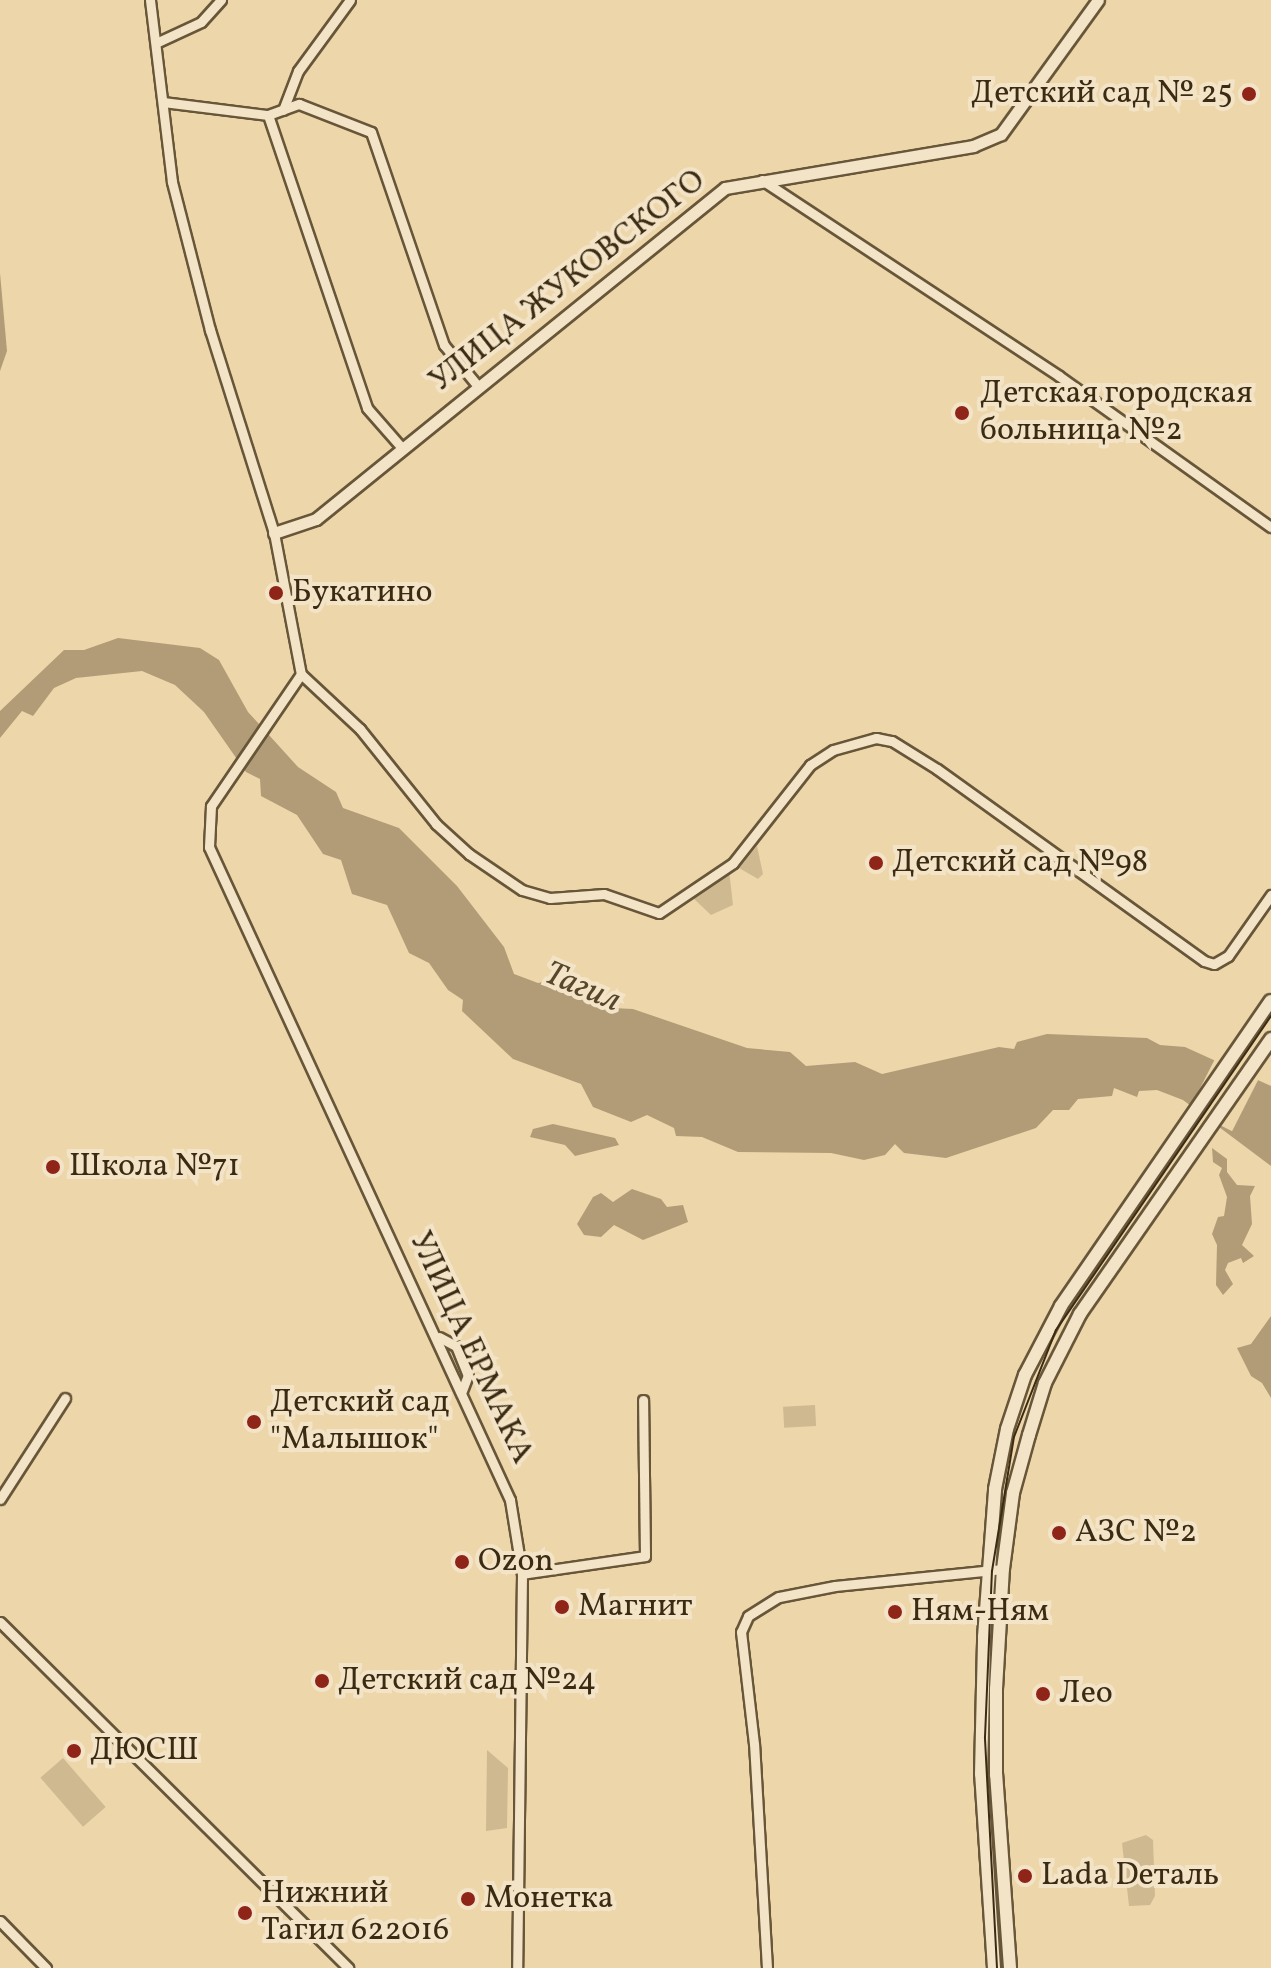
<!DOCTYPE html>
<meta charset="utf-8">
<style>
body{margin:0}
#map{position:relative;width:1271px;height:1968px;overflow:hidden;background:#edd6aa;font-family:Vollkorn,serif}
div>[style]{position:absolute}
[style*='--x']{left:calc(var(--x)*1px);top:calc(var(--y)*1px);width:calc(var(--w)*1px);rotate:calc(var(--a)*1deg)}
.green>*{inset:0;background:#cfb990;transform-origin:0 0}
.water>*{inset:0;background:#b19c77}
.pier>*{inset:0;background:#edd6aa;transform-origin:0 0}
.roads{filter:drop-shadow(2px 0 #685639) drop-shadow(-2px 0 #685639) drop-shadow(0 2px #685639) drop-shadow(0 -2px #685639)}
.minor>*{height:9px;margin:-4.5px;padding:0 4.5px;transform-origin:4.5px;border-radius:4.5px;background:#f3e4c8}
.tertiary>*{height:11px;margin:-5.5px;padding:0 5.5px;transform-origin:5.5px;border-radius:5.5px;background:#f3e4c8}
.secondary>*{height:12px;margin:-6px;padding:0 6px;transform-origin:6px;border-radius:6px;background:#f3e4c8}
.tram>*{height:2px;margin:-1px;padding:0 1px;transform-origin:1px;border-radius:1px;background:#3c2b13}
.dots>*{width:22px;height:22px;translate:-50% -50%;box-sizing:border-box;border:4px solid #f3e4c8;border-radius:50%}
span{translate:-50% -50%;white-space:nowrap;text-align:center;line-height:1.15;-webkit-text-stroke:8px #f3e4c8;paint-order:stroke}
.poi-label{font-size:32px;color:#3c2b13}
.right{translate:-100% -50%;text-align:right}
.left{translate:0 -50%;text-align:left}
.street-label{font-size:32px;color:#3c2b13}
.water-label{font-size:34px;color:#59472c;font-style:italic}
</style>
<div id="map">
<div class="green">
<i style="clip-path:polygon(757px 846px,763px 874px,758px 879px,739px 868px)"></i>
<i style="clip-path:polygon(729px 870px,733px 905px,711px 915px,692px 897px)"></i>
<i style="left:815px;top:1405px;width:21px;height:32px;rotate:87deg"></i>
<i style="clip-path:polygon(487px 1750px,508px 1768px,507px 1828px,486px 1831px)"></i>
<i style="left:63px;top:1758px;width:65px;height:30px;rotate:49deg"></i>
<i style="clip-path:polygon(1146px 1835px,1153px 1840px,1155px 1896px,1150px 1905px,1129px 1906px,1122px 1843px)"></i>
</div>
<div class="water">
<i style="clip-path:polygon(0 273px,7px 351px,0 371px)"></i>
<i style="clip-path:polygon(118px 638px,200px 648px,219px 660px,248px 712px,298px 767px,336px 792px,343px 808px,399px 828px,457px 886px,504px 947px,514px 974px,538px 983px,555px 980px,560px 990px,612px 1008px,633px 1009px,747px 1048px,790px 1052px,806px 1066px,855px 1062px,882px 1074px,999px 1047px,1014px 1049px,1017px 1042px,1047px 1034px,1147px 1038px,1160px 1045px,1185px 1047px,1271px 1086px,1271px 1166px,1183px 1100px,1157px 1090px,1139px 1091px,1137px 1097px,1114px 1088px,1112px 1096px,1078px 1099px,1069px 1110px,1053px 1110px,1036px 1128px,946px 1158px,904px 1153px,895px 1144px,885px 1155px,864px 1160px,831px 1153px,738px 1152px,702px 1137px,676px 1136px,674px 1128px,647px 1115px,631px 1122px,593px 1107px,581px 1084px,513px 1059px,462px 1011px,463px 1000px,448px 990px,429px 963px,409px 953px,387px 905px,352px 894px,341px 860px,323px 854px,297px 815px,261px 796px,260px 779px,246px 772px,204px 712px,175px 685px,142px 671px,76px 678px,54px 688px,33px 716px,22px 711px,0 738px,0 711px,64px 650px,84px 650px)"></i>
<i style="clip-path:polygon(553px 1124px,615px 1138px,619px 1145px,575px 1156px,565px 1145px,530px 1137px,533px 1129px)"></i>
<i style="clip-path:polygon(1212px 1148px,1227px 1159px,1227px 1172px,1237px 1185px,1255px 1186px,1250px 1196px,1252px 1224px,1242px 1245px,1254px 1256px,1243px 1263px,1241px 1258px,1228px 1263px,1225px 1270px,1233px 1284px,1223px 1295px,1216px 1285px,1217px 1245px,1212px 1234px,1218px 1217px,1224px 1216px,1227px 1197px,1219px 1175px,1222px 1168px,1213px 1162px)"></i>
<i style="clip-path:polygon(632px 1189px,661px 1199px,667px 1207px,683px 1205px,688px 1222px,643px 1240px,614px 1225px,601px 1237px,584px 1235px,577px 1224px,593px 1197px,601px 1193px,613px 1202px)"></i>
<i style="clip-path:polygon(1271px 1316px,1271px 1398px,1262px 1383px,1251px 1376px,1237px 1348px,1251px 1344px)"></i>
</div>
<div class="pier">
<i style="left:1217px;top:1055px;width:48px;height:61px;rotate:27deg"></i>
</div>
<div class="roads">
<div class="minor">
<i style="--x:150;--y:0;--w:183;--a:83.1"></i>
<i style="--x:172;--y:182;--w:153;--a:75.6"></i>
<i style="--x:210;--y:330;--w:213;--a:72.5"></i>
<i style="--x:274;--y:533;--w:144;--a:79.2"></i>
<i style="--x:301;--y:674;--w:81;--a:43"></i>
<i style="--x:360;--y:729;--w:122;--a:51.3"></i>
<i style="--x:436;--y:824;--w:45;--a:42.3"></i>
<i style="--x:469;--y:854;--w:64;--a:34.2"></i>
<i style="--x:522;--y:890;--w:29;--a:16"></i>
<i style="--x:550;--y:898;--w:54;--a:-4.2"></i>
<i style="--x:604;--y:894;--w:58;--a:19.1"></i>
<i style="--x:659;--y:913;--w:89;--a:-34"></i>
<i style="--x:733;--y:863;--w:125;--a:-51.8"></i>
<i style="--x:810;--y:765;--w:27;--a:-33"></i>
<i style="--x:833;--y:750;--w:45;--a:-15.6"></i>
<i style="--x:876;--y:738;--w:16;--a:11"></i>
<i style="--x:892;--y:741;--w:53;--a:31.9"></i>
<i style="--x:937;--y:769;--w:329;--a:35.7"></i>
<i style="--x:1204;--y:961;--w:10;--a:17"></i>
<i style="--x:1214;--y:964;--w:16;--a:-30"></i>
<i style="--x:1228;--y:956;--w:75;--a:-54.8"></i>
<i style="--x:158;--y:42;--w:47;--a:-24.9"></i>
<i style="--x:201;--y:22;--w:30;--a:-48"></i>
<i style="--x:163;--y:102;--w:106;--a:7.1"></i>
<i style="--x:268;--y:115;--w:33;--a:-20"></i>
<i style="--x:299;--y:104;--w:77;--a:21.3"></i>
<i style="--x:371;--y:132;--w:225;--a:71.1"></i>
<i style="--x:444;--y:345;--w:52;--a:50.5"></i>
<i style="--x:283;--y:110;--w:42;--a:-69"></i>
<i style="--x:298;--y:71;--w:88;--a:-53.8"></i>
<i style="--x:268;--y:115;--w:309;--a:71.3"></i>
<i style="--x:367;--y:408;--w:53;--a:48.8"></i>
<i style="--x:762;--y:180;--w:356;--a:33.4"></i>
<i style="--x:1059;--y:376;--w:260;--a:35.5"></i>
<i style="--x:301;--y:674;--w:160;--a:124.3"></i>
<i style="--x:211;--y:806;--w:41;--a:92.8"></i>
<i style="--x:209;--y:847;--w:719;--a:65.25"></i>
<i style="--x:510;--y:1500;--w:75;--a:80.8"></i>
<i style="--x:522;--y:1574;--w:394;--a:90.7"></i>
<i style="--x:439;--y:1337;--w:19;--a:28"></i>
<i style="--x:456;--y:1346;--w:31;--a:68"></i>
<i style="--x:468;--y:1375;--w:17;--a:111"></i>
<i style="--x:0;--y:1499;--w:120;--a:-57.2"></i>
<i style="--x:522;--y:1574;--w:124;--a:-8.3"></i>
<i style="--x:645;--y:1556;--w:156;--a:-90.7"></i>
<i style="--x:0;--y:1622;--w:491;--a:44.8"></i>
<i style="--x:0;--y:1921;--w:66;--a:45.6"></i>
<i style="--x:767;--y:1968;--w:224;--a:-93.3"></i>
<i style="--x:754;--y:1744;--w:113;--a:-96.6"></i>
<i style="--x:741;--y:1632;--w:17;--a:-66"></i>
<i style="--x:748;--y:1616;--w:36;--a:-32"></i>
<i style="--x:779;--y:1597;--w:57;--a:-11.1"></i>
<i style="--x:835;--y:1586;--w:169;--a:-5.8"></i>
</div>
<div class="tertiary">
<i style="--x:274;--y:533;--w:44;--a:-18.4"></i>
<i style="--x:316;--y:519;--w:526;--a:-38.98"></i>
<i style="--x:725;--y:188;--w:252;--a:-9.6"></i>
<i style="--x:973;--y:146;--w:30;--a:-23"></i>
<i style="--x:1001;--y:134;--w:165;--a:-54.1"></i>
</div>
<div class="secondary">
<i style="--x:994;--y:1968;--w:194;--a:-93.8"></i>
<i style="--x:981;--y:1774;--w:137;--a:-88.7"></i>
<i style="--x:984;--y:1637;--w:148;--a:-85.7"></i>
<i style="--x:995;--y:1489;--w:61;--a:-78.7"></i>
<i style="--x:1007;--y:1429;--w:57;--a:-71.6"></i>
<i style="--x:1025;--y:1375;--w:78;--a:-62.4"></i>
<i style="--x:1061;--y:1306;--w:370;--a:-55.5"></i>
<i style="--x:1010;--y:1968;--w:194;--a:-94.1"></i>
<i style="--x:996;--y:1775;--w:86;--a:-90"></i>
<i style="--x:996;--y:1689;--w:120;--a:-86.7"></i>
<i style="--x:1003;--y:1569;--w:77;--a:-82.5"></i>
<i style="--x:1013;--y:1493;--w:60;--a:-74.6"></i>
<i style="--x:1029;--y:1435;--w:54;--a:-72.9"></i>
<i style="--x:1045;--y:1383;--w:77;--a:-63.1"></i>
<i style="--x:1080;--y:1314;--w:335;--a:-55.2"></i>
</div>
</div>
<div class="tram">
<i style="--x:997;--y:1968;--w:231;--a:-93"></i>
<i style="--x:985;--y:1737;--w:166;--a:-87.6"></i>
<i style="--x:992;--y:1571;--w:136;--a:-80.7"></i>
<i style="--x:1014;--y:1437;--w:115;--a:-68.6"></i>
<i style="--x:1056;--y:1330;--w:381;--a:-55.6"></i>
</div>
<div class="dots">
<i style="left:1249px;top:94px;background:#8f2418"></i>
<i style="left:962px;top:413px;background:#8f2418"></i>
<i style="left:276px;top:593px;background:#8f2418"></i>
<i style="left:876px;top:863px;background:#8f2418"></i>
<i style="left:53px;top:1167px;background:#8f2418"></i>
<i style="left:254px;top:1422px;background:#8f2418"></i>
<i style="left:1059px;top:1533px;background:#8f2418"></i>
<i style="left:462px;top:1562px;background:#8f2418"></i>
<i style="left:562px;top:1607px;background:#8f2418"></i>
<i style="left:895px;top:1612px;background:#8f2418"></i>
<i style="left:322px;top:1681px;background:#8f2418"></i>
<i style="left:1043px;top:1694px;background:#8f2418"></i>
<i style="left:74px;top:1751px;background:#8f2418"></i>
<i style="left:1025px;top:1876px;background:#8f2418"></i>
<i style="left:468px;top:1899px;background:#8f2418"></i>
<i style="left:245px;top:1913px;background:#8f2418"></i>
</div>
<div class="poi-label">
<span class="right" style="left:1233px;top:94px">Детский сад № 25</span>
<span class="left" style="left:980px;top:413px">Детская городская<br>больница №2</span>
<span class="left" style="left:292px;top:593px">Букатино</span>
<span class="left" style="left:892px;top:863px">Детский сад №98</span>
<span class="left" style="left:69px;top:1167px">Школа №71</span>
<span class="left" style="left:270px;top:1422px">Детский сад<br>"Малышок"</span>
<span class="left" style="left:1075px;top:1533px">АЗС №2</span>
<span class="left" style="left:478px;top:1562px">Ozon</span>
<span class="left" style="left:578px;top:1607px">Магнит</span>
<span class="left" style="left:911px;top:1612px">Ням-Ням</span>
<span class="left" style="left:338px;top:1681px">Детский сад №24</span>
<span class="left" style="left:1059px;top:1694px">Лео</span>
<span class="left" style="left:90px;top:1751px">ДЮСШ</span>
<span class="left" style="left:1041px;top:1876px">Lada Dеталь</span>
<span class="left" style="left:261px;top:1913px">Нижний<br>Тагил 622016</span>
<span class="left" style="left:484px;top:1899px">Монетка</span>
</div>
<div class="street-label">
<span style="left:568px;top:282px;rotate:-38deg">УЛИЦА ЖУКОВСКОГО</span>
<span style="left:470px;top:1348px;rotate:65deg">УЛИЦА ЕРМАКА</span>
</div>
<div class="water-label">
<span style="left:582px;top:988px;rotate:23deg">Тагил</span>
</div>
</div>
